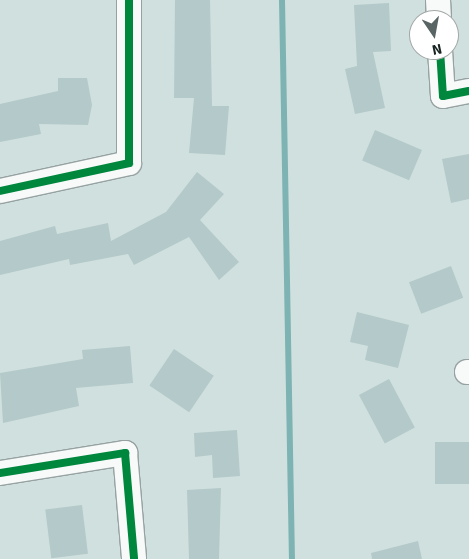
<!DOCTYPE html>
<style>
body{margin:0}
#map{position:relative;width:469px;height:559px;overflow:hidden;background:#d0e0df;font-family:Signika,sans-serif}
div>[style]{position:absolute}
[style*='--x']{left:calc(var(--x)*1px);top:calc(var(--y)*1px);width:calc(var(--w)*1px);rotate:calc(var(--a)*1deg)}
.stream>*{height:6px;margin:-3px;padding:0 3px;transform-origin:3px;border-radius:3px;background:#7db3b2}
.building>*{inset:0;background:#b4c9c9;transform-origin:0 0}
.roads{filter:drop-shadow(1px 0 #96a2a1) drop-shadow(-1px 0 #96a2a1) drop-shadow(0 1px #96a2a1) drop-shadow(0 -1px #96a2a1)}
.minor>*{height:24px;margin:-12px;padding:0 12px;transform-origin:12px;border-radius:12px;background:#f8fafa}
.cycleway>*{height:8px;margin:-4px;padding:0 4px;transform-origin:4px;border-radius:4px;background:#00873e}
span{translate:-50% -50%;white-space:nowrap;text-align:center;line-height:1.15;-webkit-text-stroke:4px #fff;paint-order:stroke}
.north{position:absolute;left:409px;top:10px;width:50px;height:50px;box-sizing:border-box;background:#fff;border:1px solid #a3a7a7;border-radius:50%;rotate:168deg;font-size:14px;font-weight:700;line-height:20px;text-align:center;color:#182322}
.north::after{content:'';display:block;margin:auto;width:18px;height:22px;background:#586564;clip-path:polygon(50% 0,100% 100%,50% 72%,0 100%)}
</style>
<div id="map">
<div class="stream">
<i style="--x:282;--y:0;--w:559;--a:88.98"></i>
</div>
<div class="building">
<i style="clip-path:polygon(175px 0,210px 0,212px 106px,229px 106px,225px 155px,189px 153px,194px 98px,174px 98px)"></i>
<i style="clip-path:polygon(389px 3px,391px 51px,373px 52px,385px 108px,355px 114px,345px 69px,357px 66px,354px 5px)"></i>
<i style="clip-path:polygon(58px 78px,87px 78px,92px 105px,88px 125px,39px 124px,41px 134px,0 142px,0 104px,58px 91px)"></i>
<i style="left:375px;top:130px;width:51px;height:33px;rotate:23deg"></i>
<i style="clip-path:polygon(469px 154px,469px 199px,451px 203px,442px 159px)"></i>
<i style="clip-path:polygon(197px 172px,224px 194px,200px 220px,239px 262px,219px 280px,189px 237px,134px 265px,128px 254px,70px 265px,69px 259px,0 275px,0 241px,55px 226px,57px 234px,108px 223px,111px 241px,166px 212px)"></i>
<i style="left:451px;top:266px;width:34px;height:45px;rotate:69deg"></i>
<i style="clip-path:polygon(357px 312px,409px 325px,398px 368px,365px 360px,368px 346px,350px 342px)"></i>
<i style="clip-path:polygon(130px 346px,133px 383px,76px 388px,79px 406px,3px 423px,0 373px,83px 359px,82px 350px)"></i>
<i style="left:174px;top:349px;width:48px;height:44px;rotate:34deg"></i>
<i style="left:389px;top:379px;width:55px;height:34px;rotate:62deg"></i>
<i style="clip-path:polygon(237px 430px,240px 476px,213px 478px,212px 455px,195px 457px,194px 433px)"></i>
<i style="left:435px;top:442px;width:34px;height:42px"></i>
<i style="clip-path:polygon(221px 488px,219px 559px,189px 559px,187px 490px)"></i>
<i style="left:82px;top:505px;width:49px;height:37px;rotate:83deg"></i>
<i style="clip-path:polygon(418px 541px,422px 559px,372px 559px,371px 553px)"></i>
</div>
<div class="roads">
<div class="minor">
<i style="--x:438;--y:0;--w:20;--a:87"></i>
<i style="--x:440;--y:50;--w:46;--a:86.3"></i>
<i style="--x:443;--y:96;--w:26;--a:-11"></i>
<i style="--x:0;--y:191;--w:132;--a:-12.2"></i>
<i style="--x:129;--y:163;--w:163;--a:-90"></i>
<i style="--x:467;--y:372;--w:2;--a:0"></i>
<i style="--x:0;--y:473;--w:127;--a:-9.1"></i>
<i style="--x:125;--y:453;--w:106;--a:85.1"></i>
</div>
</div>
<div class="cycleway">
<i style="--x:440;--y:50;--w:46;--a:86.3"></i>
<i style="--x:443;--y:96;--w:26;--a:-11"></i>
<i style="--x:0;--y:191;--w:132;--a:-12.2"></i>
<i style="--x:129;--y:163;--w:163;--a:-90"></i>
<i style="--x:0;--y:473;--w:127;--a:-9.1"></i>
<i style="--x:125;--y:453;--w:106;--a:85.1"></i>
</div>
<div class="north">N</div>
</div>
